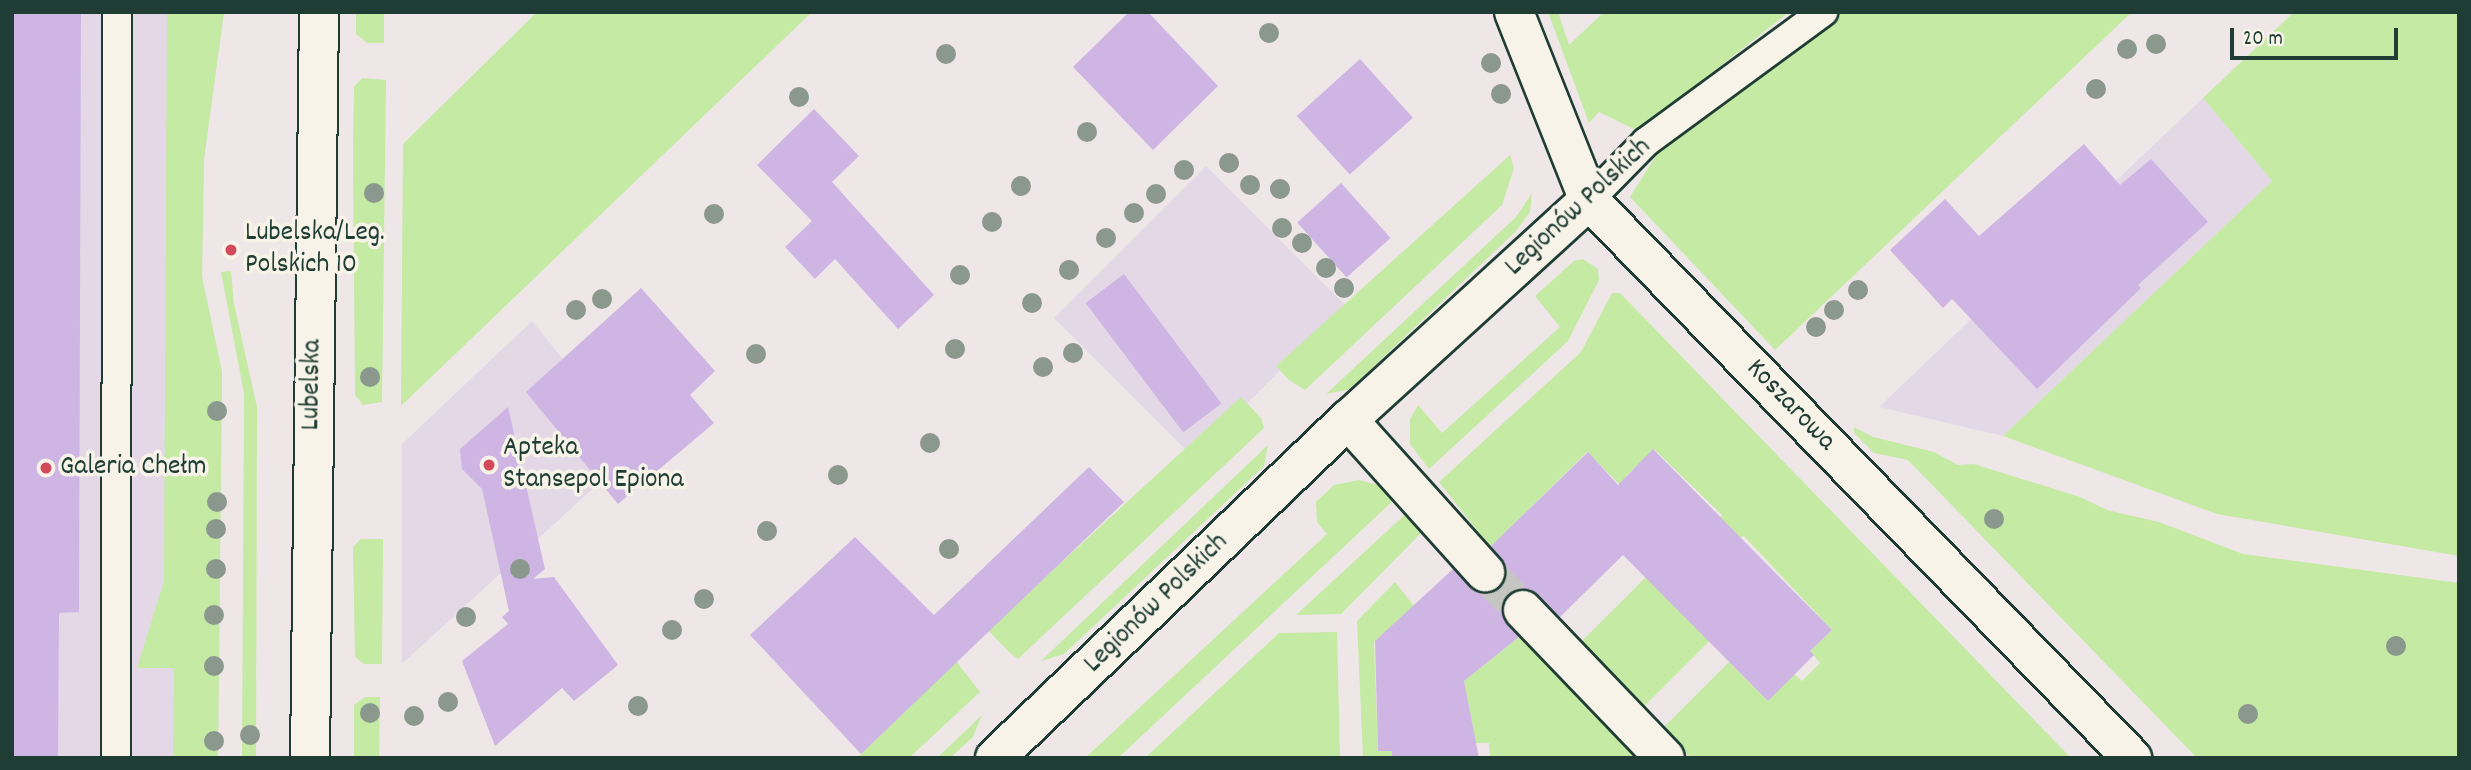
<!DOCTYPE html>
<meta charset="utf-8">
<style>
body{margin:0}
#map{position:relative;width:2471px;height:770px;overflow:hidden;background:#efe7e7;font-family:Dekko,sans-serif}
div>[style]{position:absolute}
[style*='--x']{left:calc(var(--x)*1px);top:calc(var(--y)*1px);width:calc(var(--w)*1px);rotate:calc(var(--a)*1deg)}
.built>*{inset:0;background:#e5d8e6;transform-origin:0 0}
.green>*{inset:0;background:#c4eaa4;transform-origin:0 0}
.building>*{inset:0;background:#ceb5e4;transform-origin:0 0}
.street-tunnel>*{height:38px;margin-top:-19px;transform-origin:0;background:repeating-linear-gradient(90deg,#c5c5c3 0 38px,transparent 0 57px)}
.roads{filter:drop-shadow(2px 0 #1f3d34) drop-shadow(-2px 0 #1f3d34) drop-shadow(0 2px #1f3d34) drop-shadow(0 -2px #1f3d34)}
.lane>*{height:28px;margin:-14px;padding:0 14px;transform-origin:14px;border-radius:14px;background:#f7f3e8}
.street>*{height:38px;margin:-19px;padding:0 19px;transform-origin:19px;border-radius:19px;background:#f7f3e8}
.secondary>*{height:38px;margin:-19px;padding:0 19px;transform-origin:19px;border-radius:19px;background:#f7f3e8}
.trees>*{width:20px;height:20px;margin:-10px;border-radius:50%;background:#8a988e}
.dots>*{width:19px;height:19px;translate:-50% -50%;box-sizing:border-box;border:4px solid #f7f3e8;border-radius:50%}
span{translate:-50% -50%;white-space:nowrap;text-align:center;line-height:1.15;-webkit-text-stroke:7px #f7f3e8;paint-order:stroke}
.street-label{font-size:28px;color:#1f3d34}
.poi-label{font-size:28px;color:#1f3d34}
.left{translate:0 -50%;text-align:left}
.frame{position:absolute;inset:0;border:14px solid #1f3d34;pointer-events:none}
.scale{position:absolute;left:2230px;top:28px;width:168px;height:32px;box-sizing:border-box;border:4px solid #1f3d34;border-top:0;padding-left:9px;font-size:21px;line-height:24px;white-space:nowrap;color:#1f3d34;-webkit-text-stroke:5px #f7f3e8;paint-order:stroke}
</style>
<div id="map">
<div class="built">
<i style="clip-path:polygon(12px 12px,224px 12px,204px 159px,202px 277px,222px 372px,218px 758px,12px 758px)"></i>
<i style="clip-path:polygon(2203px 98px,2272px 181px,2003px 436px,1879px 407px)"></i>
<i style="left:1206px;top:166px;width:197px;height:215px;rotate:45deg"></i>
<i style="clip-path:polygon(532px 321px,636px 449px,402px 664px,402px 444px)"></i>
</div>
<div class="green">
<i style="clip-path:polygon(167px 12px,224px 12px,204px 159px,202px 277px,222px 372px,218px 758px,173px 758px,174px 668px,137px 668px,164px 581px)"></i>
<i style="clip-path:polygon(356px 12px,384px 12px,384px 43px,367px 43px,356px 34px)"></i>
<i style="clip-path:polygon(537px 12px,812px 12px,401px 406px,403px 144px)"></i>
<i style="clip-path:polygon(1548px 12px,1558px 12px,1569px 45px,1604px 12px,1789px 12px,1638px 131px,1599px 112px,1589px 123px)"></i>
<i style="clip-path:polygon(1842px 12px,2132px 12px,1775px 350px,1630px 197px,1657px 154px)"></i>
<i style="clip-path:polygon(2294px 12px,2459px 12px,2459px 556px,2217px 514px,2003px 436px,2272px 181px,2203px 98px)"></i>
<i style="clip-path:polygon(362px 78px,386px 80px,382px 402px,363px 405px,355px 395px,353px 154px,354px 87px)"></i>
<i style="clip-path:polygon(1510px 155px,1514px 168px,1502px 205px,1305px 390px,1289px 380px,1276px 366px)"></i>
<i style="clip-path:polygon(1532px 193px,1530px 212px,1516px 231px,1350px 389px,1326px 394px,1516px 217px)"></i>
<i style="clip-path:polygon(1583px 259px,1598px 269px,1599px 280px,1568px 341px,1429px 469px,1410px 444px,1410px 419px,1418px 405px,1442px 433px,1560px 327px,1535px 296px,1574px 261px)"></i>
<i style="clip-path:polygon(231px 271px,234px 304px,257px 407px,256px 758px,242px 758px,244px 394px,221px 272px)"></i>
<i style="clip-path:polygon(1612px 293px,1620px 293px,2071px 758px,1691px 758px,1663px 728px,1729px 662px,1768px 701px,1794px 674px,1802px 681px,1820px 663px,1810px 651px,1832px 630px,1744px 536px,1732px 541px,1715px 523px,1722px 515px,1654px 449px,1626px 476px,1627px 492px,1587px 452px,1490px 547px,1439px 482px,1581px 352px)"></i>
<i style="clip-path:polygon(1241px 397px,1261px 418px,1264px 428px,1018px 659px,1009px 652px,988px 630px)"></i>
<i style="clip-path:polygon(1854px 427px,1873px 437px,1934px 452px,1958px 465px,1974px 464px,2080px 497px,2107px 510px,2159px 522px,2243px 554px,2459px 583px,2459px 758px,2197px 758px,1908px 460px,1874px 453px,1854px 433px)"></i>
<i style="clip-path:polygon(1268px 445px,1264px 466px,1064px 654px,1041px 661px)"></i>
<i style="clip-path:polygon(1359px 480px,1382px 486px,1396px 498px,1118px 758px,1085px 758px,1327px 534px,1317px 522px,1316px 502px,1334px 485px)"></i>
<i style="clip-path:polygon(1410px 510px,1425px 529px,1341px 614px,1296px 615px)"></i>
<i style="clip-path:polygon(361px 539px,383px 539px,382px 664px,364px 664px,355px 657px,353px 547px)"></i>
<i style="left:1646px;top:577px;width:90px;height:92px;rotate:45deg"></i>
<i style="clip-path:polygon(1395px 582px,1414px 606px,1374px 642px,1378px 751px,1392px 751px,1392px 758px,1363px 758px,1357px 621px)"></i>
<i style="clip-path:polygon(1337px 632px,1340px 758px,1145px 758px,1279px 633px)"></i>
<i style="clip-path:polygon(1523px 634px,1640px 758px,1490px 758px,1489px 743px,1476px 743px,1464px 681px)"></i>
<i style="clip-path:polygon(956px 661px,980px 692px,909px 758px,857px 758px)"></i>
<i style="clip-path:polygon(365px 697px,380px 697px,379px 758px,354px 758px,354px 705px)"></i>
<i style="clip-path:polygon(982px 715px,973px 737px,950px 758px,937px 758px)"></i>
</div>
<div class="building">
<i style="clip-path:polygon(12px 12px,81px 12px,79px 612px,59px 613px,58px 758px,12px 758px)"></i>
<i style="clip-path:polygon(1129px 12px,1148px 12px,1218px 86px,1153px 150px,1073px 67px)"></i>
<i style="left:1360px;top:59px;width:79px;height:85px;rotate:48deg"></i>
<i style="clip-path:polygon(814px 109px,859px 156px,832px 182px,934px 295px,898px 329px,835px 259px,815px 279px,785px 247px,812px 221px,757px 165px)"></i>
<i style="clip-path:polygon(2084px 144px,2120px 185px,2151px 159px,2208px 222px,2138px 285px,2141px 288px,2037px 389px,1952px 299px,1943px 308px,1890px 250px,1945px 199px,1979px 236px)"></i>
<i style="left:1341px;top:183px;width:74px;height:59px;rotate:48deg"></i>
<i style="left:1124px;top:274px;width:162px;height:48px;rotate:53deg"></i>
<i style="clip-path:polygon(641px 288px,715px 371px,690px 395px,714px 423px,618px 504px,526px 392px)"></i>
<i style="clip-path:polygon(508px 407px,545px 569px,533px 579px,554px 577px,618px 665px,574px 701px,562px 688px,495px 746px,462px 661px,508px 624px,502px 617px,509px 611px,482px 489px,462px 469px,460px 449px)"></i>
<i style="clip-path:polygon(1653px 449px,1832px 630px,1810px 651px,1814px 655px,1768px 701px,1623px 555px,1560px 617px,1530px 589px,1507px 595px,1502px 616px,1519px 637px,1464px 681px,1479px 758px,1392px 758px,1392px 751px,1378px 751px,1375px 641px,1453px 569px,1478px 593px,1499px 589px,1506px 568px,1491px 546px,1588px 452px,1618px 485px)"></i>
<i style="clip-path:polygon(1089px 467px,1124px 502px,861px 754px,750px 635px,855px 537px,934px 615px)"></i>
</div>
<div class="street-tunnel">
<i style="--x:1485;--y:572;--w:54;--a:45"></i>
</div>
<div class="roads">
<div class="lane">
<i style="--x:1589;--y:200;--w:81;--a:-45.5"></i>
<i style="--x:1646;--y:142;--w:220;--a:-36.3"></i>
<i style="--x:116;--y:758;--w:746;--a:-89.92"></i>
</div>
<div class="street">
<i style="--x:1514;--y:12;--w:202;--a:68.3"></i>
<i style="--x:1589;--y:200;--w:779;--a:45.78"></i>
<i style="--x:1348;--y:420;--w:205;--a:48"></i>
<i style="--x:1523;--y:610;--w:205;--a:46.2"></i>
<i style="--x:995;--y:758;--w:489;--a:-43.8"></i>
<i style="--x:1348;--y:420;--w:326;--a:-42.4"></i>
</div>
<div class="secondary">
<i style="--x:310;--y:758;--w:746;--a:-89.31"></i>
</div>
</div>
<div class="trees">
<i style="left:1269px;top:33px"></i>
<i style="left:2156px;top:44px"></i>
<i style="left:2127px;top:49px"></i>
<i style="left:946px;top:54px"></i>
<i style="left:1491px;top:63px"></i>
<i style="left:2096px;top:89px"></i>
<i style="left:1501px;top:94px"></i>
<i style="left:799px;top:97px"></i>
<i style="left:1087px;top:132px"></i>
<i style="left:1229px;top:163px"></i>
<i style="left:1184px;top:170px"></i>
<i style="left:1250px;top:185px"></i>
<i style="left:1021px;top:186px"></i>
<i style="left:1280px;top:189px"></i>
<i style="left:374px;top:193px"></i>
<i style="left:1156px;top:194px"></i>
<i style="left:1134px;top:213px"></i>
<i style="left:714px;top:214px"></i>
<i style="left:992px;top:222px"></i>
<i style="left:1282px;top:228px"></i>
<i style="left:1106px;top:238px"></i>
<i style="left:1302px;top:243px"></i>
<i style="left:1326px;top:268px"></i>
<i style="left:1069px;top:270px"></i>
<i style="left:960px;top:275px"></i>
<i style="left:1344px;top:288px"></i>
<i style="left:1858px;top:290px"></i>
<i style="left:602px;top:299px"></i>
<i style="left:1032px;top:303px"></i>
<i style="left:576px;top:310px"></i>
<i style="left:1834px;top:310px"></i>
<i style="left:1816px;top:327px"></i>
<i style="left:955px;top:349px"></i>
<i style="left:1073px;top:353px"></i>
<i style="left:756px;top:354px"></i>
<i style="left:1043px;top:367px"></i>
<i style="left:370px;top:377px"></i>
<i style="left:217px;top:411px"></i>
<i style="left:930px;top:443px"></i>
<i style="left:838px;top:475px"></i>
<i style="left:217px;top:502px"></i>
<i style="left:1994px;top:519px"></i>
<i style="left:216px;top:529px"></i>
<i style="left:767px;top:531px"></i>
<i style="left:949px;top:549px"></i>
<i style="left:216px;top:569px"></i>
<i style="left:520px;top:569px"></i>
<i style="left:704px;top:599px"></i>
<i style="left:214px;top:615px"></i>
<i style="left:466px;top:617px"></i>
<i style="left:672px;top:630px"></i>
<i style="left:2396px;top:646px"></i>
<i style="left:214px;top:666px"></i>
<i style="left:448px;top:702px"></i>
<i style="left:638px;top:706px"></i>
<i style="left:370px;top:713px"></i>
<i style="left:2248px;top:714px"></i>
<i style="left:414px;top:716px"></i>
<i style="left:250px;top:735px"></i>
<i style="left:214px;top:741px"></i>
</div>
<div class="dots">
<i style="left:231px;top:250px;background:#d1495b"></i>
<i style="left:489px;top:465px;background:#d1495b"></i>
<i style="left:46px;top:468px;background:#d1495b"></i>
</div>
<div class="street-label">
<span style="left:1579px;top:208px;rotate:-43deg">Legionów Polskich</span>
<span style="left:313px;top:385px;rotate:-89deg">Lubelska</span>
<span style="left:1790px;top:406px;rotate:46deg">Koszarowa</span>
<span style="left:1157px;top:604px;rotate:-44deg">Legionów Polskich</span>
</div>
<div class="poi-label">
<span class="left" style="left:245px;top:250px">Lubelska/Leg.<br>Polskich 10</span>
<span class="left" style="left:503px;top:465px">Apteka<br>Stansepol Epiona</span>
<span class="left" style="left:60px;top:468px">Galeria Chełm</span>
</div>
<div class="frame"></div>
<div class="scale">20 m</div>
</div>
